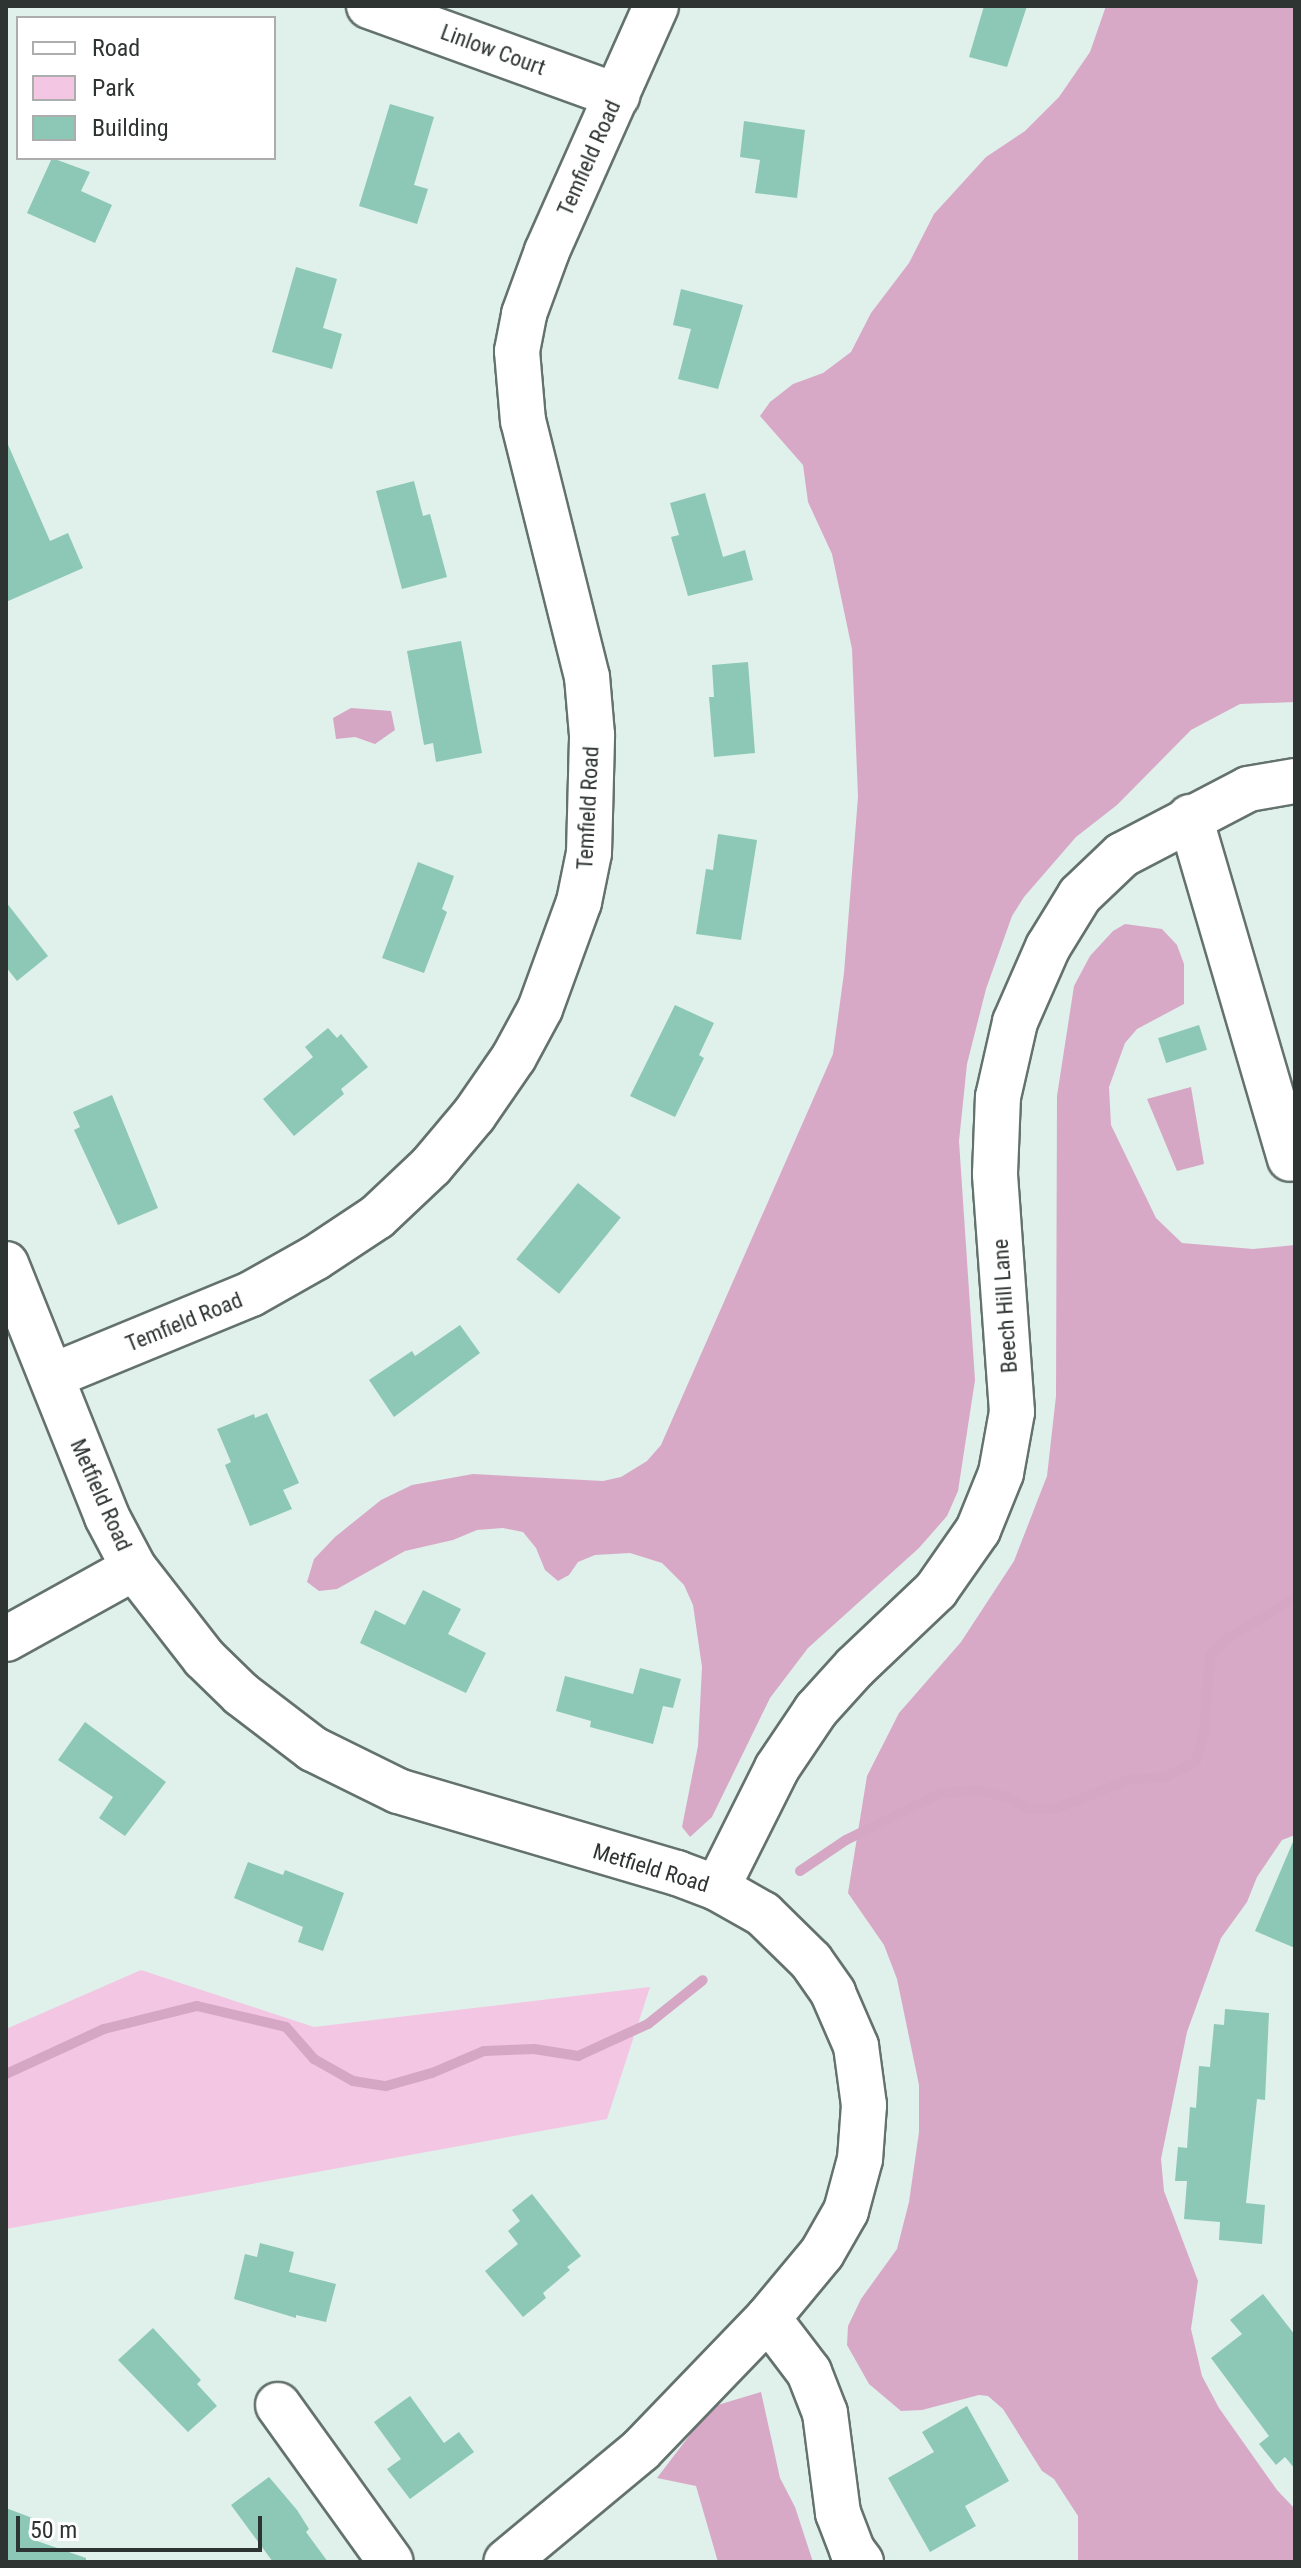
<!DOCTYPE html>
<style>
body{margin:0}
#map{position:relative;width:1301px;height:2568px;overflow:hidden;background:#e0f0eb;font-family:"Roboto Condensed",sans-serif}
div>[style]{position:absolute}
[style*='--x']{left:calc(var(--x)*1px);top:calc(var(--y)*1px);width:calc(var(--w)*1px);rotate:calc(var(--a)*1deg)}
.green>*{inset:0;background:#f3c7e3}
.forest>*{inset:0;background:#d8a9c7}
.water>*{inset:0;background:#d6a7c4}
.stream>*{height:10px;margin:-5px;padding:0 5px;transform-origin:5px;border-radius:5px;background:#d6a7c4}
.building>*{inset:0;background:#8cc8b5;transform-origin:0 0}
.roads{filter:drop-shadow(2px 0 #64726d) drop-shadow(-2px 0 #64726d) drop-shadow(0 2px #64726d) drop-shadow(0 -2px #64726d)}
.minor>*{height:44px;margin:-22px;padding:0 22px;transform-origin:22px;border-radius:22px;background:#fff}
span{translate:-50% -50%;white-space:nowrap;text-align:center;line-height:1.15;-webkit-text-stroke:6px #fff;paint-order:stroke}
.street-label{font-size:22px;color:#2e3432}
.frame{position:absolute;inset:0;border:8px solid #2e3432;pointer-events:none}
.legend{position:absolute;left:16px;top:16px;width:260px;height:144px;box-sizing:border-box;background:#fff;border:2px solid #abaead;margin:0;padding:10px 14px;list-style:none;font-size:24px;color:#2e3432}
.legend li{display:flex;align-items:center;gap:16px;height:40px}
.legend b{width:40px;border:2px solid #abaead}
.scale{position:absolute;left:16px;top:2516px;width:246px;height:36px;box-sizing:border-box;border:4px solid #2e3432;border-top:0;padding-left:10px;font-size:24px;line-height:28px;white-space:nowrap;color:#2e3432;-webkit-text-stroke:6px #fff;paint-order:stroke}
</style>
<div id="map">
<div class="green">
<i style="clip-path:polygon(141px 1970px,314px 2027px,650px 1987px,607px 2119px,6px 2229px,6px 2029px)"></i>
</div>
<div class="forest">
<i style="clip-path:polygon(1106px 6px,1295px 6px,1295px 702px,1240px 704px,1191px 730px,1117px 805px,1076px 837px,1024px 897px,1012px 916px,986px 989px,967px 1064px,959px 1141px,975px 1380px,958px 1491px,947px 1516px,919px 1548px,808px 1648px,770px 1698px,712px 1817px,690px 1837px,682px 1827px,698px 1746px,702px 1667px,693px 1605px,684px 1585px,662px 1563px,630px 1553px,595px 1555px,578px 1562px,569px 1575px,558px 1581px,545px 1570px,536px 1548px,523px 1532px,503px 1528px,477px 1530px,453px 1540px,405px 1551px,337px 1589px,319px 1591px,307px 1582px,314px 1559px,335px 1537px,381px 1500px,412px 1485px,473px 1474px,603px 1481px,621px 1477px,647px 1461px,661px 1445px,833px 1054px,844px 973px,858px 797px,852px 649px,832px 554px,808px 502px,803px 465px,760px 416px,770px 402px,793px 384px,823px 373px,851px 352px,871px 313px,909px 263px,934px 214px,986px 157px,1025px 131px,1059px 97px,1090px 52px)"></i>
<i style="clip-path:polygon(1125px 924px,1162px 929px,1177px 945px,1184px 964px,1184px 1004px,1137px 1029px,1125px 1043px,1109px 1087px,1111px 1125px,1156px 1218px,1182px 1243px,1253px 1249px,1295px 1245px,1295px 1835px,1282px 1840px,1257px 1877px,1247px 1902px,1221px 1938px,1187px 2032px,1161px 2159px,1164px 2191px,1198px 2281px,1191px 2329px,1202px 2376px,1219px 2408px,1277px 2490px,1295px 2509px,1295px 2562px,1078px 2562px,1078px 2516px,1054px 2479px,1042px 2471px,1003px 2409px,988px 2396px,979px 2395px,922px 2410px,901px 2411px,869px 2384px,847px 2345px,848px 2326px,861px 2299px,897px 2249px,909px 2202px,919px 2132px,919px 2085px,897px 1979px,884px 1945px,848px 1893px,867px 1776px,899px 1713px,961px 1642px,1014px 1561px,1047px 1476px,1056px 1396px,1057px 1096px,1074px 986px,1090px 956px,1113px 931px)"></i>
<i style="clip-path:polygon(761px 2392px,780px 2478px,795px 2507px,813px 2562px,718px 2562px,696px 2486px,657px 2478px,711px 2407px)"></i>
</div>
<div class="water">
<i style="clip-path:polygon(351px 708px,391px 711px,395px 730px,375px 744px,355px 737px,336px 739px,333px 718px)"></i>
<i style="clip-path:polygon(1191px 1087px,1204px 1164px,1177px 1171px,1147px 1099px)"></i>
</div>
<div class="stream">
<i style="--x:800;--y:1871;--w:55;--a:-34"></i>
<i style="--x:846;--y:1840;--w:106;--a:-26.3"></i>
<i style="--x:941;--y:1793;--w:39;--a:-4"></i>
<i style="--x:980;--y:1790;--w:27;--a:15"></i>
<i style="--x:1006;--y:1797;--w:27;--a:27"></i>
<i style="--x:1030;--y:1809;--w:27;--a:-2"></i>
<i style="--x:1057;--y:1808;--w:79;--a:-21.4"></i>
<i style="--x:1131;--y:1779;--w:34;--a:-3"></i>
<i style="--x:1165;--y:1777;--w:34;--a:-26"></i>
<i style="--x:1196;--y:1762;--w:30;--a:-75"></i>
<i style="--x:1204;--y:1733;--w:76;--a:-85.5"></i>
<i style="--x:1210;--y:1657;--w:26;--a:-47"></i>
<i style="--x:1228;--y:1638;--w:78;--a:-30.8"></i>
<i style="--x:6;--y:2074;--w:108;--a:-24.7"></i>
<i style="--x:104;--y:2029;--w:96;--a:-13.9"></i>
<i style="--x:197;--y:2006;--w:91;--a:13.3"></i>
<i style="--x:286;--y:2027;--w:43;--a:48.8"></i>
<i style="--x:314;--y:2059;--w:45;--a:29.4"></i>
<i style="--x:353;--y:2081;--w:33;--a:9"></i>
<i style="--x:386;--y:2086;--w:48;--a:-15.8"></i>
<i style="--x:432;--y:2073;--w:56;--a:-22.9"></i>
<i style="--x:484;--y:2051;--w:50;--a:-2.3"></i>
<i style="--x:534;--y:2049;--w:45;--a:9"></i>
<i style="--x:578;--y:2056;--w:77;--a:-24.6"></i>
<i style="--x:648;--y:2024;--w:70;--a:-38.7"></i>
</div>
<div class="building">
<i style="clip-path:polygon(984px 6px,1027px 6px,1007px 67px,969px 57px)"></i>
<i style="clip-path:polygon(390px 104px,434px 117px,414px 185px,428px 189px,417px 224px,359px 206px)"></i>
<i style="clip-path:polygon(744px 121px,805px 130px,797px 198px,755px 193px,760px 160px,740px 157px)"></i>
<i style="clip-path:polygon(52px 158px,90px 172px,81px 191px,112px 205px,95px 243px,27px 213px)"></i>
<i style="clip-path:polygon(296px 267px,337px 279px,323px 328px,342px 334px,332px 369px,272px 352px)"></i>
<i style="clip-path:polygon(681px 289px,743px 305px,718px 389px,678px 379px,691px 329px,673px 325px)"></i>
<i style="clip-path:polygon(6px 440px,50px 541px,68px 533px,83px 568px,6px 602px)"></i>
<i style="clip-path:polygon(414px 481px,423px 516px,430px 514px,447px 577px,402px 589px,376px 491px)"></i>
<i style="clip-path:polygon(705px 493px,723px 557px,745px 550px,753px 580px,688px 596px,671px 537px,679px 535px,670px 503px)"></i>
<i style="clip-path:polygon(461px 641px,482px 753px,436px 762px,433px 743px,424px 745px,407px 651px)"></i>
<i style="clip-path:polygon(748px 662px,755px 753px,714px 757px,709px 697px,714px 697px,712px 665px)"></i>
<i style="clip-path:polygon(718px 834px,757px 840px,741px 940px,696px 934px,706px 869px,713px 870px)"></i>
<i style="clip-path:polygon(418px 862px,454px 876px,442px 909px,447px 912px,424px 973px,382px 958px)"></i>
<i style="clip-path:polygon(6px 902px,48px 956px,17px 981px,6px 967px)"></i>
<i style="clip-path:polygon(675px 1005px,714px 1023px,699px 1055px,704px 1058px,675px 1117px,630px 1096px)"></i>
<i style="left:1199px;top:1025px;width:26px;height:43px;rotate:72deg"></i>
<i style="clip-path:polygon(328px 1028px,337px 1038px,341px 1034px,368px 1067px,341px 1089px,344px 1094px,294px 1136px,263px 1099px,313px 1057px,305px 1047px)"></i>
<i style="clip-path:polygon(112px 1095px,158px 1208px,118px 1225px,74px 1130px,80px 1127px,73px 1112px)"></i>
<i style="left:578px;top:1183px;width:55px;height:98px;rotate:39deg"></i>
<i style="clip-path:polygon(460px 1325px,480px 1353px,394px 1417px,369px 1380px,412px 1351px,415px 1356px)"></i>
<i style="clip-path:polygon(267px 1413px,299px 1483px,283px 1490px,292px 1509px,250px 1526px,225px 1465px,231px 1462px,217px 1429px,254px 1414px,255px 1418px)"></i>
<i style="clip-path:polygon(423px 1590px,461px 1609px,448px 1634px,486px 1653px,466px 1693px,360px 1643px,375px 1610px,405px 1625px)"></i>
<i style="clip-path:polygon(640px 1668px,681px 1679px,673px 1708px,663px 1706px,653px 1744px,590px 1727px,591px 1721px,556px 1711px,565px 1676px,633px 1694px)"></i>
<i style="clip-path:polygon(85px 1722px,166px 1782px,125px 1836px,99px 1818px,113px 1797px,58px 1760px)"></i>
<i style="clip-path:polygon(1295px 1837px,1295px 1948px,1255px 1931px)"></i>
<i style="clip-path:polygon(248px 1862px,283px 1875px,285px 1870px,344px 1893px,323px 1951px,298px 1942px,303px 1927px,234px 1898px)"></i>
<i style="clip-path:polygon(1225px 2009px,1269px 2013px,1265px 2100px,1257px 2099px,1246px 2203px,1265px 2205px,1262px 2244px,1219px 2240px,1220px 2222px,1184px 2219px,1187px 2181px,1175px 2181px,1178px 2147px,1187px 2148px,1190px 2107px,1196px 2108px,1199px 2066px,1210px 2067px,1214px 2024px,1224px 2025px)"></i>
<i style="clip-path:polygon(532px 2194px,581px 2256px,567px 2267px,570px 2270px,543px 2293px,546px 2298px,523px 2317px,485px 2271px,518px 2244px,508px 2231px,520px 2221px,512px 2210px)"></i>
<i style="clip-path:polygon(260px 2243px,294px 2252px,289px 2272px,336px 2284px,326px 2322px,296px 2315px,296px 2318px,234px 2299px,245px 2254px,257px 2257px)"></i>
<i style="clip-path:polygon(1263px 2294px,1295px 2335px,1295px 2469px,1285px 2457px,1276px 2465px,1259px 2444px,1269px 2436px,1211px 2358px,1242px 2334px,1230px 2320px)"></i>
<i style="clip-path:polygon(153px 2328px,201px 2380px,197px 2384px,217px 2406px,188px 2432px,118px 2360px)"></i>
<i style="clip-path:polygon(410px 2396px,444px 2443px,459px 2432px,474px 2452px,410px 2499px,387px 2469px,401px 2459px,374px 2422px)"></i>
<i style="clip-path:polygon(967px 2406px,1009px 2481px,965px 2506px,976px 2526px,930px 2552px,888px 2478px,934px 2452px,922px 2432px)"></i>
<i style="clip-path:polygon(269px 2477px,297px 2510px,309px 2529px,306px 2532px,328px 2562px,273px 2562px,231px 2505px)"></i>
<i style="clip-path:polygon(6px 2508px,40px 2521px,34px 2540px,86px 2558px,86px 2562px,6px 2562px)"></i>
</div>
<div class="roads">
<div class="minor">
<i style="--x:369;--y:6;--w:264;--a:19.9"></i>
<i style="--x:1190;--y:817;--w:356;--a:73.7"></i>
<i style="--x:6;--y:1264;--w:272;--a:68.2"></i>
<i style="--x:107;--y:1517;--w:58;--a:62.1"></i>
<i style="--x:134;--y:1568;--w:114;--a:52.1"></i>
<i style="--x:204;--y:1658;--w:52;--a:44.2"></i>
<i style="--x:241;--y:1694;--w:91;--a:37.4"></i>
<i style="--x:313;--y:1749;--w:95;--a:26.3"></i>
<i style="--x:398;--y:1791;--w:291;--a:16.4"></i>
<i style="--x:677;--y:1873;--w:43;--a:20.6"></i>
<i style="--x:717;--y:1888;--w:53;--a:29.5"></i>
<i style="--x:763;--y:1914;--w:67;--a:44.4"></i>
<i style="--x:811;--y:1961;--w:39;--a:55"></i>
<i style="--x:833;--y:1993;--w:58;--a:66.5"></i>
<i style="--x:856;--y:2046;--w:60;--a:82.3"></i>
<i style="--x:864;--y:2105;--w:54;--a:94.2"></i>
<i style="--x:860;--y:2159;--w:54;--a:105.1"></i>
<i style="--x:846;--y:2211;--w:48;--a:119.7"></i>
<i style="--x:822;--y:2253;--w:85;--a:129.7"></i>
<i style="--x:768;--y:2318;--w:183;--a:133.9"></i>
<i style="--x:641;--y:2450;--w:175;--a:140.3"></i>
<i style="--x:52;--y:1376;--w:215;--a:-22.4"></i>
<i style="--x:251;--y:1294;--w:73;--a:-29.4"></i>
<i style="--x:315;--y:1258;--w:74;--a:-33.5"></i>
<i style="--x:377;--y:1217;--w:74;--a:-43.4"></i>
<i style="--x:431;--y:1166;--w:67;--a:-49.9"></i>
<i style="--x:474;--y:1115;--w:70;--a:-55.4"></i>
<i style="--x:514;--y:1057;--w:55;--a:-61.6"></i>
<i style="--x:540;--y:1009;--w:114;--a:-70"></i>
<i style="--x:579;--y:902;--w:50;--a:-78.5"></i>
<i style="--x:589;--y:853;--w:118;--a:-88.5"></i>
<i style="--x:592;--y:735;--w:58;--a:-94.9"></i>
<i style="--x:587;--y:677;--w:264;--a:-104"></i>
<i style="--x:523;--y:421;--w:70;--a:-94.9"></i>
<i style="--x:517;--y:351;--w:38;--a:-79"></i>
<i style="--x:524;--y:314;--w:67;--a:-69.9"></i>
<i style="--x:547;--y:251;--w:268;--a:-66"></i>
<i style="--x:6;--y:1639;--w:146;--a:-29"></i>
<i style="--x:717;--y:1888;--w:134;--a:-63.4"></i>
<i style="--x:777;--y:1768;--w:70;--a:-56.1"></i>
<i style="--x:816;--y:1710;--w:58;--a:-47.8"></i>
<i style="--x:855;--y:1667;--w:112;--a:-43.5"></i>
<i style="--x:936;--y:1590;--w:73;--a:-55"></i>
<i style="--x:978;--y:1530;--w:61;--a:-68"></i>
<i style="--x:1001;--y:1473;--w:62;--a:-79.8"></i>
<i style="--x:1012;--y:1412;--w:239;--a:-94.1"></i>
<i style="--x:995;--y:1174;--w:77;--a:-87.8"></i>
<i style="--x:998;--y:1097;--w:77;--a:-77.2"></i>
<i style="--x:1015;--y:1022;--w:82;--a:-66.3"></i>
<i style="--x:1048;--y:947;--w:61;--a:-58.4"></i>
<i style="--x:1080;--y:895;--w:58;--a:-43.6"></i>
<i style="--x:1122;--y:855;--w:142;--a:-27.6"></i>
<i style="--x:1248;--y:789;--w:48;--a:-9.7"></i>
<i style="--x:768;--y:2318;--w:68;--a:52.8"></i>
<i style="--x:809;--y:2372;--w:44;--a:68.7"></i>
<i style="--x:825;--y:2413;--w:101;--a:82.6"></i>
<i style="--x:838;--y:2513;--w:40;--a:69"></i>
<i style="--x:852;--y:2550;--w:15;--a:53"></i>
<i style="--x:278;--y:2405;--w:193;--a:54.3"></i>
</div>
</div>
<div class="street-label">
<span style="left:493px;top:50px;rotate:20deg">Linlow Court</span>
<span style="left:589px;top:158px;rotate:-66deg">Temfield Road</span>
<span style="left:588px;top:808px;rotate:-87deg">Temfield Road</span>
<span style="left:1005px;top:1306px;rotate:-94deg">Beech Hill Lane</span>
<span style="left:184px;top:1322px;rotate:-22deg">Temfield Road</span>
<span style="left:101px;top:1495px;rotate:66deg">Metfield Road</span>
<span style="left:651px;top:1868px;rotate:17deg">Metfield Road</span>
</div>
<div class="frame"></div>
<ul class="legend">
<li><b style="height:10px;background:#fff"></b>Road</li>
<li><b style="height:22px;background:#f3c7e3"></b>Park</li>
<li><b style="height:22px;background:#8cc8b5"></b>Building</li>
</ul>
<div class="scale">50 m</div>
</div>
